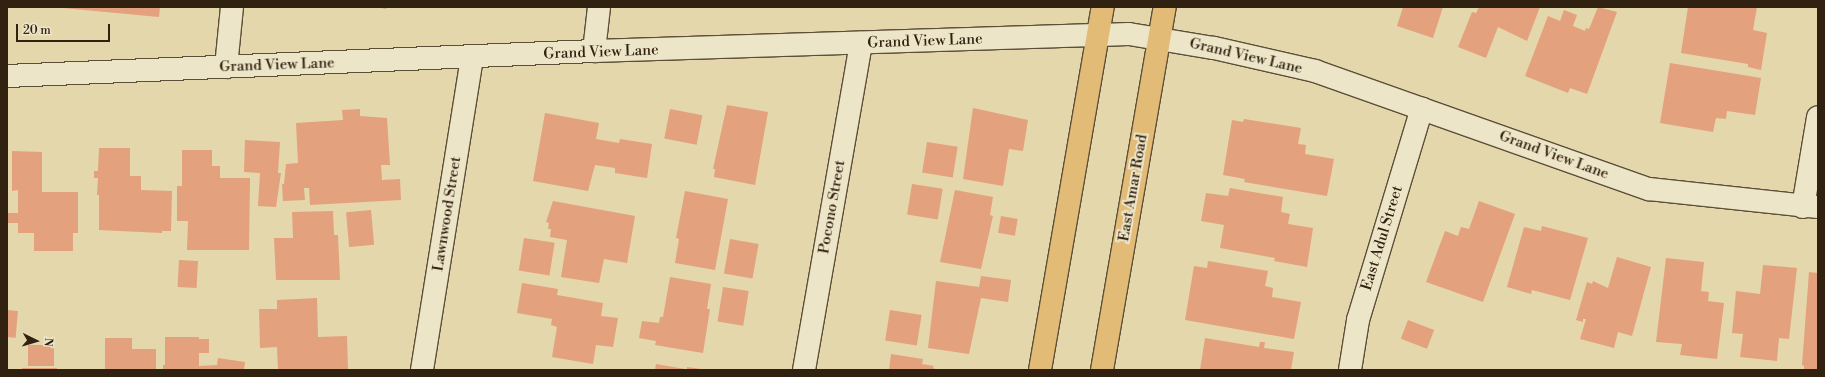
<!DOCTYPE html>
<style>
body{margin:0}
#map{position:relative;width:1825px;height:377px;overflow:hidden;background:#e4d7ab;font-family:"Libre Bodoni",serif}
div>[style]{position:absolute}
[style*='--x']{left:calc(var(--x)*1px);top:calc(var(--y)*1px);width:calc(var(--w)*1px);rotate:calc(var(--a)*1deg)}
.building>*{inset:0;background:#e3a17d;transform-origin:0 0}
.roads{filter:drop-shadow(1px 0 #5d4e38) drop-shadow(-1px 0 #5d4e38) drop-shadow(0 1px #5d4e38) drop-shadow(0 -1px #5d4e38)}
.minor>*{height:22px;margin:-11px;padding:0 11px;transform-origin:11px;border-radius:11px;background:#ede5c8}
.major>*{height:22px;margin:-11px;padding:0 11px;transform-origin:11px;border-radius:11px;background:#e2bc76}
span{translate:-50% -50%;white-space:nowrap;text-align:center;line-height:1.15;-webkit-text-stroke:4px #ede5c8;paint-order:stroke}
.street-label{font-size:15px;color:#302111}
.frame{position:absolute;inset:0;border:8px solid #302111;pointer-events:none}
.north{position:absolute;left:16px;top:321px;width:40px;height:40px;-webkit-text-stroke:3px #ede5c8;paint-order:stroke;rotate:95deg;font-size:11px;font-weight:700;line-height:16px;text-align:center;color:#302111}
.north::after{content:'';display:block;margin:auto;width:14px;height:18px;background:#302111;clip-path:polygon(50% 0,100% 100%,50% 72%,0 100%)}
.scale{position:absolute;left:16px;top:24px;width:94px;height:18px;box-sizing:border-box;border:2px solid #302111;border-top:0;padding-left:5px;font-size:12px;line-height:14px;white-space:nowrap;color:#302111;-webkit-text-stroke:3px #ede5c8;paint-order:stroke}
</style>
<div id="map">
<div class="building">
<i style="clip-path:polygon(160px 7px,159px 17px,63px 8px,64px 7px)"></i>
<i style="clip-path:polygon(376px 7px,386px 7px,386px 9px)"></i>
<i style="clip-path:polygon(1403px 7px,1443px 7px,1433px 38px,1397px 26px)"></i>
<i style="clip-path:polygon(1479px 7px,1540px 7px,1527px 41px,1498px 27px,1486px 58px,1458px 47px,1472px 12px,1476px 13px)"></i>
<i style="clip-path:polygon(1598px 7px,1617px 12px,1587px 94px,1570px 88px,1568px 93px,1525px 76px,1548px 16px,1560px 21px,1564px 10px,1577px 15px,1573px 26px,1585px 31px,1586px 28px,1589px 29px)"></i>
<i style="clip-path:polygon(1688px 7px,1757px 7px,1753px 30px,1767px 33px,1761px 70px,1748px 67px,1748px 64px,1681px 53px)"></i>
<i style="clip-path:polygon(1670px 63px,1761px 78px,1755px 115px,1727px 111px,1726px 119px,1716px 118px,1713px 132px,1660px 123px)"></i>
<i style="clip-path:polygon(727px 105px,768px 112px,755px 185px,714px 177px,715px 169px,713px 169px)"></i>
<i style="clip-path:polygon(973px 108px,1028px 120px,1023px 151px,1009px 149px,1003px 186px,963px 179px)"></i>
<i style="clip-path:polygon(360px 109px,360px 116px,387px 118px,390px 165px,381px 165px,382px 180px,400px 179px,401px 200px,310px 205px,309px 188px,304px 188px,305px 200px,283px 201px,282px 184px,284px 184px,286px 164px,298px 163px,296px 123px,343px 120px,342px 110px)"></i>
<i style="left:670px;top:109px;width:33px;height:30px;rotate:11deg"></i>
<i style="clip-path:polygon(545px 113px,599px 123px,596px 139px,619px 143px,620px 139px,652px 144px,647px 178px,615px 173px,615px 168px,595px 165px,588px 191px,533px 181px)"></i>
<i style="clip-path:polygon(1244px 119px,1301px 128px,1298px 144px,1306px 145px,1305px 154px,1334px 159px,1327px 196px,1244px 182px,1245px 179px,1223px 175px,1232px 120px,1243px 122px)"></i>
<i style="clip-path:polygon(245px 140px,280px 142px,278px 173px,281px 173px,276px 207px,258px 206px,260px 173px,244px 172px)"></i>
<i style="left:927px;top:142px;width:31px;height:31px;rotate:9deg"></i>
<i style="clip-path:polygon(99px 148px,130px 148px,130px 176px,141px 176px,141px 190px,172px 191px,171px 231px,162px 231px,162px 233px,99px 230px,99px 195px,97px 195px,98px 178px,94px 178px,94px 171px,98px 171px)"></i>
<i style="clip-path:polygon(182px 150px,212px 150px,212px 166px,220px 166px,220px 178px,250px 178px,249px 250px,187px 250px,188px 221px,177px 221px,177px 186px,182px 186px)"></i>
<i style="clip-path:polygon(12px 151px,42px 152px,42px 192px,78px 192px,78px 233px,73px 233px,73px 251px,34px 251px,34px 233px,18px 233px,18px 223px,8px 223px,8px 213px,18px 213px,18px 190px,12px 191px)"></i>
<i style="left:912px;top:184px;width:31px;height:31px;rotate:9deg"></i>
<i style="clip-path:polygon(1230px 188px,1283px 197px,1281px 212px,1290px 214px,1288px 224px,1313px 228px,1307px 267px,1274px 261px,1275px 258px,1220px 248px,1224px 225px,1201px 221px,1206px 193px,1228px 196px)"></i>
<i style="clip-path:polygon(955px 190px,993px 197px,990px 215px,993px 216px,981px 269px,940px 262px)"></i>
<i style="clip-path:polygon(685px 191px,728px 199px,715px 270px,675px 263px,679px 239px,676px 238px)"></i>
<i style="clip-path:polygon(553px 201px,635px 216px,627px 263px,604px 259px,599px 283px,561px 277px,567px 240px,550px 237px,551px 229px,548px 229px,549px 223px,546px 222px)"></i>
<i style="clip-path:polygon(1479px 201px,1515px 214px,1483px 302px,1426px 282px,1445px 231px,1458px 236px,1461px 227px,1469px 229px)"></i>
<i style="left:371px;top:210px;width:35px;height:25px;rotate:85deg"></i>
<i style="clip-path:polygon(333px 211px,334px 235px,338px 235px,340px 280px,276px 280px,274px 238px,293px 238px,292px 212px)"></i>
<i style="left:1001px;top:216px;width:17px;height:17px;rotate:10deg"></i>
<i style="clip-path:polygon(1542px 226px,1588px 238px,1570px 300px,1532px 290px,1531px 294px,1507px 287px,1524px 227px,1541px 231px)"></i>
<i style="left:524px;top:238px;width:31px;height:33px;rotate:9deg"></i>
<i style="left:730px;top:239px;width:29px;height:35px;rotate:10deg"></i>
<i style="clip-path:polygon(1617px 257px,1651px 267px,1632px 336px,1618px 332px,1614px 348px,1580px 339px,1586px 319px,1583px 319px,1583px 322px,1576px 320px,1587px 282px,1592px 284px,1593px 281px,1608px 288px)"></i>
<i style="clip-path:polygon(1666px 258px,1704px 262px,1701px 291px,1709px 292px,1708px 301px,1724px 303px,1717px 359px,1680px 355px,1682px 344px,1656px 342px)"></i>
<i style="left:179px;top:260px;width:19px;height:27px;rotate:3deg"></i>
<i style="clip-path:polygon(1208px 261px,1268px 271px,1265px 286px,1273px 288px,1272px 297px,1301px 302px,1294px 339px,1185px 320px,1194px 266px,1207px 268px)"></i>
<i style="clip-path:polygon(1763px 265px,1797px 268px,1789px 339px,1779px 338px,1777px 361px,1740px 357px,1743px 334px,1732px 333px,1736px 291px,1760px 294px)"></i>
<i style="clip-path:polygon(1809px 272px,1818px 273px,1818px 370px,1804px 370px,1804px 366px,1802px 365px)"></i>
<i style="clip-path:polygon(981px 276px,1011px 280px,1008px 302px,981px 298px,969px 354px,928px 348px,936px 281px,979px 287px)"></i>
<i style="clip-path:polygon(670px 277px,711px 284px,707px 309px,710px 309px,703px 353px,655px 345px,656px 341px,639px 338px,642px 321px,659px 323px,660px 317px,663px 317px)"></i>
<i style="clip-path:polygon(522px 283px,558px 289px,557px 295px,603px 303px,601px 316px,618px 318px,613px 347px,596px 345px,593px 364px,552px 357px,557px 327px,551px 325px,552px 319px,517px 313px)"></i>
<i style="left:723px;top:287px;width:26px;height:35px;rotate:9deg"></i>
<i style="clip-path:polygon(317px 298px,318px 337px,347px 336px,348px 369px,278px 370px,277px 347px,260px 348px,259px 309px,277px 309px,277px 300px)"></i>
<i style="left:7px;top:310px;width:11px;height:27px;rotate:5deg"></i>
<i style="left:890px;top:310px;width:32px;height:31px;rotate:9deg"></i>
<i style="left:1408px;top:320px;width:28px;height:20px;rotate:21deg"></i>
<i style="clip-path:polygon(165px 337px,199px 337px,199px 339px,209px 339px,209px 353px,199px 353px,199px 366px,217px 365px,218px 358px,245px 362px,244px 370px,163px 370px,163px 365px,165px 365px)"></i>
<i style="clip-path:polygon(105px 338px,132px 338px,132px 349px,156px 349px,156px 370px,105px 370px)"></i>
<i style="clip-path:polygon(1205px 338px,1259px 347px,1260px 342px,1265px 342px,1264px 348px,1294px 352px,1291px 370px,1200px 370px)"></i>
<i style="left:28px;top:345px;width:26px;height:21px"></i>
<i style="clip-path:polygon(891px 354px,923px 359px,922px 364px,934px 366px,933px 368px,938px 370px,889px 370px)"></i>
<i style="clip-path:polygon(656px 364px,685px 369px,685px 370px,655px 370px)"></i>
<i style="clip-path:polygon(687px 367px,701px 369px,701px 370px,687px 370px)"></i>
<i style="left:22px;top:368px;width:35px;height:2px"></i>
</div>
<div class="roads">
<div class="minor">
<i style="--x:594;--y:51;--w:44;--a:-83.5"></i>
<i style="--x:226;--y:67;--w:60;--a:-84.3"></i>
<i style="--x:7;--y:76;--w:588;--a:-2.44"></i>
<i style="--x:594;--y:51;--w:535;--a:-1.82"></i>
<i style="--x:1129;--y:34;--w:86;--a:9.4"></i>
<i style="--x:1214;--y:48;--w:104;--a:12.8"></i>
<i style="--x:1315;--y:71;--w:354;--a:19.5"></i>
<i style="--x:1649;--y:189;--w:170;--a:6.1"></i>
<i style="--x:1803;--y:207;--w:91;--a:-80.5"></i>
<i style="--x:422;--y:370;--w:316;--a:-80.9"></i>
<i style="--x:804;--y:370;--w:332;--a:-80.1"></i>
<i style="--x:1350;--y:370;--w:51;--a:-80.9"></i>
<i style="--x:1358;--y:320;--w:221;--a:-73.2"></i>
</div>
<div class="major">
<i style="--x:1040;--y:370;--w:368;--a:-80.2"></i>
<i style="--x:1102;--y:370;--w:368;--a:-80.2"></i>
</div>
</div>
<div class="street-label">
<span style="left:925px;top:41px;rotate:-2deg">Grand View Lane</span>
<span style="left:601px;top:52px;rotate:-2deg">Grand View Lane</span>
<span style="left:1246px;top:56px;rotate:13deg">Grand View Lane</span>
<span style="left:277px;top:65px;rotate:-2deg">Grand View Lane</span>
<span style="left:1554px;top:155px;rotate:20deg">Grand View Lane</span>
<span style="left:1133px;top:188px;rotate:-80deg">East Amar Road</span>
<span style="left:832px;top:207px;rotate:-80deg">Pocono Street</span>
<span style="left:447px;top:214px;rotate:-81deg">Lawnwood Street</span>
<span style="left:1382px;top:238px;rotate:-73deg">East Adul Street</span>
</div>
<div class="frame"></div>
<div class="north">N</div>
<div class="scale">20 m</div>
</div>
